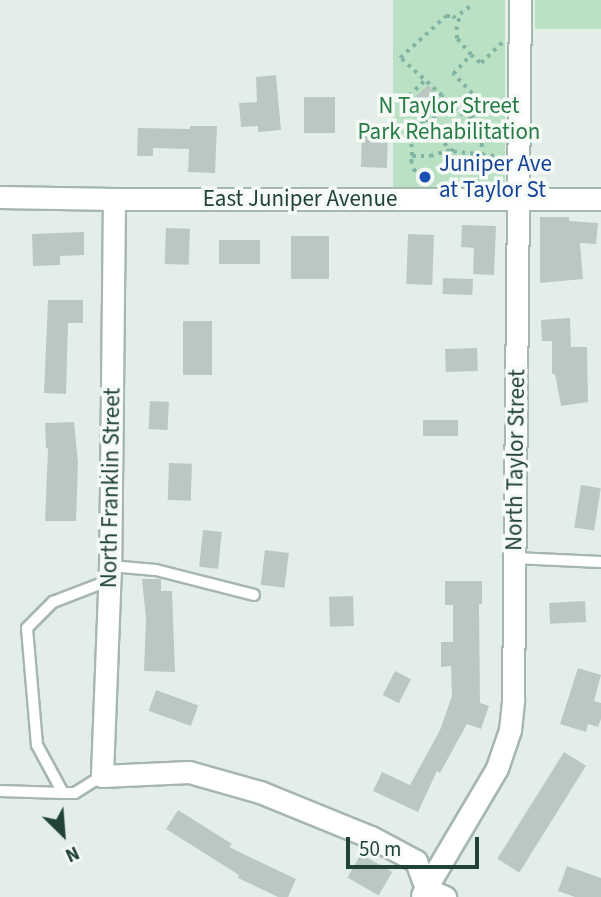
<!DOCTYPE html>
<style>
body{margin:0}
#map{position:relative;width:601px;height:897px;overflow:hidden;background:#e4eee9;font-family:"Source Sans 3",sans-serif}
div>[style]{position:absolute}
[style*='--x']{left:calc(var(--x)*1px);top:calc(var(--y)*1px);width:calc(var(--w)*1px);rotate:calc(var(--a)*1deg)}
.green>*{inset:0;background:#bbe1c4;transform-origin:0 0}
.building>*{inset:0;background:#b9c9c2;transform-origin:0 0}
.path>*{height:3.5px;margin-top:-1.75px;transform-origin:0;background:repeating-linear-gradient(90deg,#82b4a3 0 3.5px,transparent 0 8.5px)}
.roads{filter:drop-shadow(2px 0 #a6b7b0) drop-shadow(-2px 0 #a6b7b0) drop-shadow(0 2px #a6b7b0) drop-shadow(0 -2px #a6b7b0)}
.lane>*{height:10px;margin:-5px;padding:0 5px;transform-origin:5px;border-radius:5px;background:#fff}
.street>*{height:21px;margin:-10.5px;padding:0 10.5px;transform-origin:10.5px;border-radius:10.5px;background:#fff}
.secondary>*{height:21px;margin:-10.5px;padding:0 10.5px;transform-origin:10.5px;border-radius:10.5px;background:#fff}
.dots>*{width:19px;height:19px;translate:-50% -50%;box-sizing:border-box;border:4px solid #f5faf7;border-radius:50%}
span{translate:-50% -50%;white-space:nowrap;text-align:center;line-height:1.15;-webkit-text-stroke:7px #f5faf7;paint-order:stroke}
.park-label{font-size:23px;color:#287c46}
.transit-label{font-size:23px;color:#164399}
.left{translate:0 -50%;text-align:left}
.street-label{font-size:23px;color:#214238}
.north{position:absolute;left:28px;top:799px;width:70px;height:70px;-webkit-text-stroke:5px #f5faf7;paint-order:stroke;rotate:155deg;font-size:19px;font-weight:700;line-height:28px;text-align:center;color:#214238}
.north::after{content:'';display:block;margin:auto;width:24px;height:32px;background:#214238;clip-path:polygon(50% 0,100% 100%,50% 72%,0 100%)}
.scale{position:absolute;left:346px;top:837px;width:133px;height:32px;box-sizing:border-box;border:4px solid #214238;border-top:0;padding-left:9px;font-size:21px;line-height:24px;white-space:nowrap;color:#214238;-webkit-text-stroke:5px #f5faf7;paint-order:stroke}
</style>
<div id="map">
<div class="green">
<i style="left:393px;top:0;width:112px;height:190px"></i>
<i style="left:535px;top:0;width:66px;height:29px"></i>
</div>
<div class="building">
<i style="clip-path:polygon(276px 75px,281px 130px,258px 132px,258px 126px,241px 127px,239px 103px,257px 102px,256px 77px)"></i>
<i style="left:428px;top:85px;width:22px;height:21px;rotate:47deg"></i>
<i style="left:304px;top:97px;width:31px;height:36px"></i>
<i style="clip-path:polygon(190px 126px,217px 126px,215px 173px,188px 172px,189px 149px,153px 148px,153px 156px,137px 156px,138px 128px,190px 129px)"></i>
<i style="left:362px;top:135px;width:26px;height:32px;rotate:2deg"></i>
<i style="clip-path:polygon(540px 217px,569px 217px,569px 221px,598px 223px,596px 244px,580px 243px,583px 279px,540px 283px)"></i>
<i style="clip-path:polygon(462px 225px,496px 226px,494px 275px,473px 274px,474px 248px,461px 247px)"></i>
<i style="left:166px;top:228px;width:24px;height:36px;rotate:2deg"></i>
<i style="clip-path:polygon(84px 232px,84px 255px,60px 256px,60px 265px,33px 266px,32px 234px)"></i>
<i style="left:408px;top:234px;width:26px;height:50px;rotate:2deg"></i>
<i style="left:329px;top:236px;width:43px;height:38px;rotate:90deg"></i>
<i style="left:219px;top:240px;width:41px;height:24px"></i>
<i style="left:443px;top:278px;width:30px;height:16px;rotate:2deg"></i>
<i style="clip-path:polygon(48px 300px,83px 300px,83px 323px,68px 323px,66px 394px,44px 393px)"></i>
<i style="clip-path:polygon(570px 318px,571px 347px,587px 347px,588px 402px,561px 406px,555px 374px,552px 374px,552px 341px,542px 341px,541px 320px)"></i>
<i style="left:183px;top:321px;width:29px;height:54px"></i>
<i style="left:477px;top:348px;width:23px;height:32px;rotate:88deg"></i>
<i style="left:150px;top:401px;width:19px;height:28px;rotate:3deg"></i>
<i style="left:423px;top:420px;width:35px;height:16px"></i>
<i style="clip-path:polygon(74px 422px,78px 462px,76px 521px,45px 521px,48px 448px,46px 448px,45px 423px)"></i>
<i style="left:169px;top:463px;width:23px;height:37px;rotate:2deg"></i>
<i style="left:581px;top:485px;width:20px;height:43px;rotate:9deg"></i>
<i style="left:203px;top:530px;width:19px;height:37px;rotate:6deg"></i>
<i style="left:265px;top:550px;width:24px;height:35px;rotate:7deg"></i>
<i style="clip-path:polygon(142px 579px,161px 579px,161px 591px,172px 591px,175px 672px,144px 671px,146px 619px)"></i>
<i style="clip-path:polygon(445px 581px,482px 581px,482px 604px,479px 604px,480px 703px,489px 706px,481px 729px,467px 724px,440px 773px,437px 771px,418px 812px,373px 791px,382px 772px,410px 785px,440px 730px,452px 696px,451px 666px,441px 667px,441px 642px,453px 642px,453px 605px,445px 605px)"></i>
<i style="left:353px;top:596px;width:30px;height:24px;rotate:88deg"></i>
<i style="left:585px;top:601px;width:21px;height:36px;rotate:87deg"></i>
<i style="clip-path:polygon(578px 668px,601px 675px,594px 701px,601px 703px,601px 719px,598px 727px,588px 724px,586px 732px,560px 724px)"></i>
<i style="left:395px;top:671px;width:18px;height:27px;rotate:27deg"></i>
<i style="left:156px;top:690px;width:45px;height:22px;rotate:20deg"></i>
<i style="left:564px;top:752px;width:26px;height:126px;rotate:32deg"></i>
<i style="clip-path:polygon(178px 810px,232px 844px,229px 847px,296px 879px,288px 897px,278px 897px,238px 878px,239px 875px,166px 829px)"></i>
<i style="left:361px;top:854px;width:36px;height:27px;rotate:30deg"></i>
<i style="clip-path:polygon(567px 866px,601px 878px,601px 897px,575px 897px,558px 891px)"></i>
</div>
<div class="path">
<i style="--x:471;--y:55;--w:21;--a:-131"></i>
<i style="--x:457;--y:39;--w:9;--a:-96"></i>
<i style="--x:456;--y:30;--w:16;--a:-76"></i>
<i style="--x:460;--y:14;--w:16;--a:-38"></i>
<i style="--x:424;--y:82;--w:25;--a:137"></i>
<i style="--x:406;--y:99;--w:14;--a:60"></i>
<i style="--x:413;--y:111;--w:15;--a:37"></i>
<i style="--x:446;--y:105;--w:33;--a:29"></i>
<i style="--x:475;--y:121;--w:16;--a:63"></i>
<i style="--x:482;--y:135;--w:20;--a:90"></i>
<i style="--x:482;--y:155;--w:29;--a:-174"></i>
<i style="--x:453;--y:152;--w:16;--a:-137"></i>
<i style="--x:441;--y:141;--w:16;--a:-117"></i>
<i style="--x:434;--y:127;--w:16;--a:-90"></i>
<i style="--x:434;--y:111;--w:13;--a:-27"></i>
<i style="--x:446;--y:105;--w:10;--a:-114"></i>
<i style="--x:442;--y:96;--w:57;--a:-137.9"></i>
<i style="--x:400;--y:58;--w:62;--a:-42.4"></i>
<i style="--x:446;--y:16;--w:7;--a:0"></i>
<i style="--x:453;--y:16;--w:6;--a:45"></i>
<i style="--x:471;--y:117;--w:17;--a:-40"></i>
<i style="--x:484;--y:106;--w:45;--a:-134.1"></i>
<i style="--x:453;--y:74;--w:26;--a:-47"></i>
<i style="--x:471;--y:55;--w:13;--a:39"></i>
<i style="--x:481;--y:63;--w:29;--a:-44"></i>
<i style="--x:412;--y:156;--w:13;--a:-94"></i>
<i style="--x:411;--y:143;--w:14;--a:-73"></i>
<i style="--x:415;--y:130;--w:14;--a:-45"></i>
<i style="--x:425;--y:120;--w:9;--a:0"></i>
<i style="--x:418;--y:180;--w:18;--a:-112"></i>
<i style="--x:411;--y:163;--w:7;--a:-82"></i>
<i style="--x:412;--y:156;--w:18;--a:0"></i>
<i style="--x:430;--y:156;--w:21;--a:-17"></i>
<i style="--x:476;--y:182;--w:28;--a:-77"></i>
<i style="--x:482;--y:155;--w:17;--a:3"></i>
</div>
<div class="roads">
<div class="lane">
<i style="--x:514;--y:558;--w:87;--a:2.6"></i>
<i style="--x:110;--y:566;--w:46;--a:5"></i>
<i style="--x:156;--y:570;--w:101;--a:14.3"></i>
<i style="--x:102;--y:776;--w:32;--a:148"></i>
<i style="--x:75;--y:793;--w:12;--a:180"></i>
<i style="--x:63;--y:793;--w:55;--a:-118.4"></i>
<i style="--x:37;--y:745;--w:117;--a:-94.9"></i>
<i style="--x:27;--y:628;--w:37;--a:-45"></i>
<i style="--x:53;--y:602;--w:61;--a:-21.1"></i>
<i style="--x:0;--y:791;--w:63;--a:1.8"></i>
</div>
<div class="street">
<i style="--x:114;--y:199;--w:367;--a:90.6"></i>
<i style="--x:110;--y:566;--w:210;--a:92.2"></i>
<i style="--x:102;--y:776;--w:87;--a:-2.6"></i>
<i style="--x:189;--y:772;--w:74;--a:15.7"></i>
<i style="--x:260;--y:792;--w:120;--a:22.1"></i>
<i style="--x:371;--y:837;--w:51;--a:28.1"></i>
<i style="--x:416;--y:861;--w:30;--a:70"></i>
<i style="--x:426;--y:889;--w:21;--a:23"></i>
<i style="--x:422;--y:895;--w:147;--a:-59.4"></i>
<i style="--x:497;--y:768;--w:40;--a:-71.1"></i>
<i style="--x:510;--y:730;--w:31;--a:-84"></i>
<i style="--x:513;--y:699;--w:699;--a:-89.43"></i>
</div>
<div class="secondary">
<i style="--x:0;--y:197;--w:114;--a:1"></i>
<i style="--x:114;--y:199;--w:487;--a:0"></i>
</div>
</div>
<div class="dots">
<i style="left:425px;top:177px;background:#1a4fb4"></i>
</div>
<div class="park-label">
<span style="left:449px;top:119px">N Taylor Street<br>Park Rehabilitation</span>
</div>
<div class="transit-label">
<span class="left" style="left:439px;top:177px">Juniper Ave<br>at Taylor St</span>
</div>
<div class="street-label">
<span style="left:300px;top:199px">East Juniper Avenue</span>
<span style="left:516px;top:460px;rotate:-89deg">North Taylor Street</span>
<span style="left:111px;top:488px;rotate:-89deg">North Franklin Street</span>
</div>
<div class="north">N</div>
<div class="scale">50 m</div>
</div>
